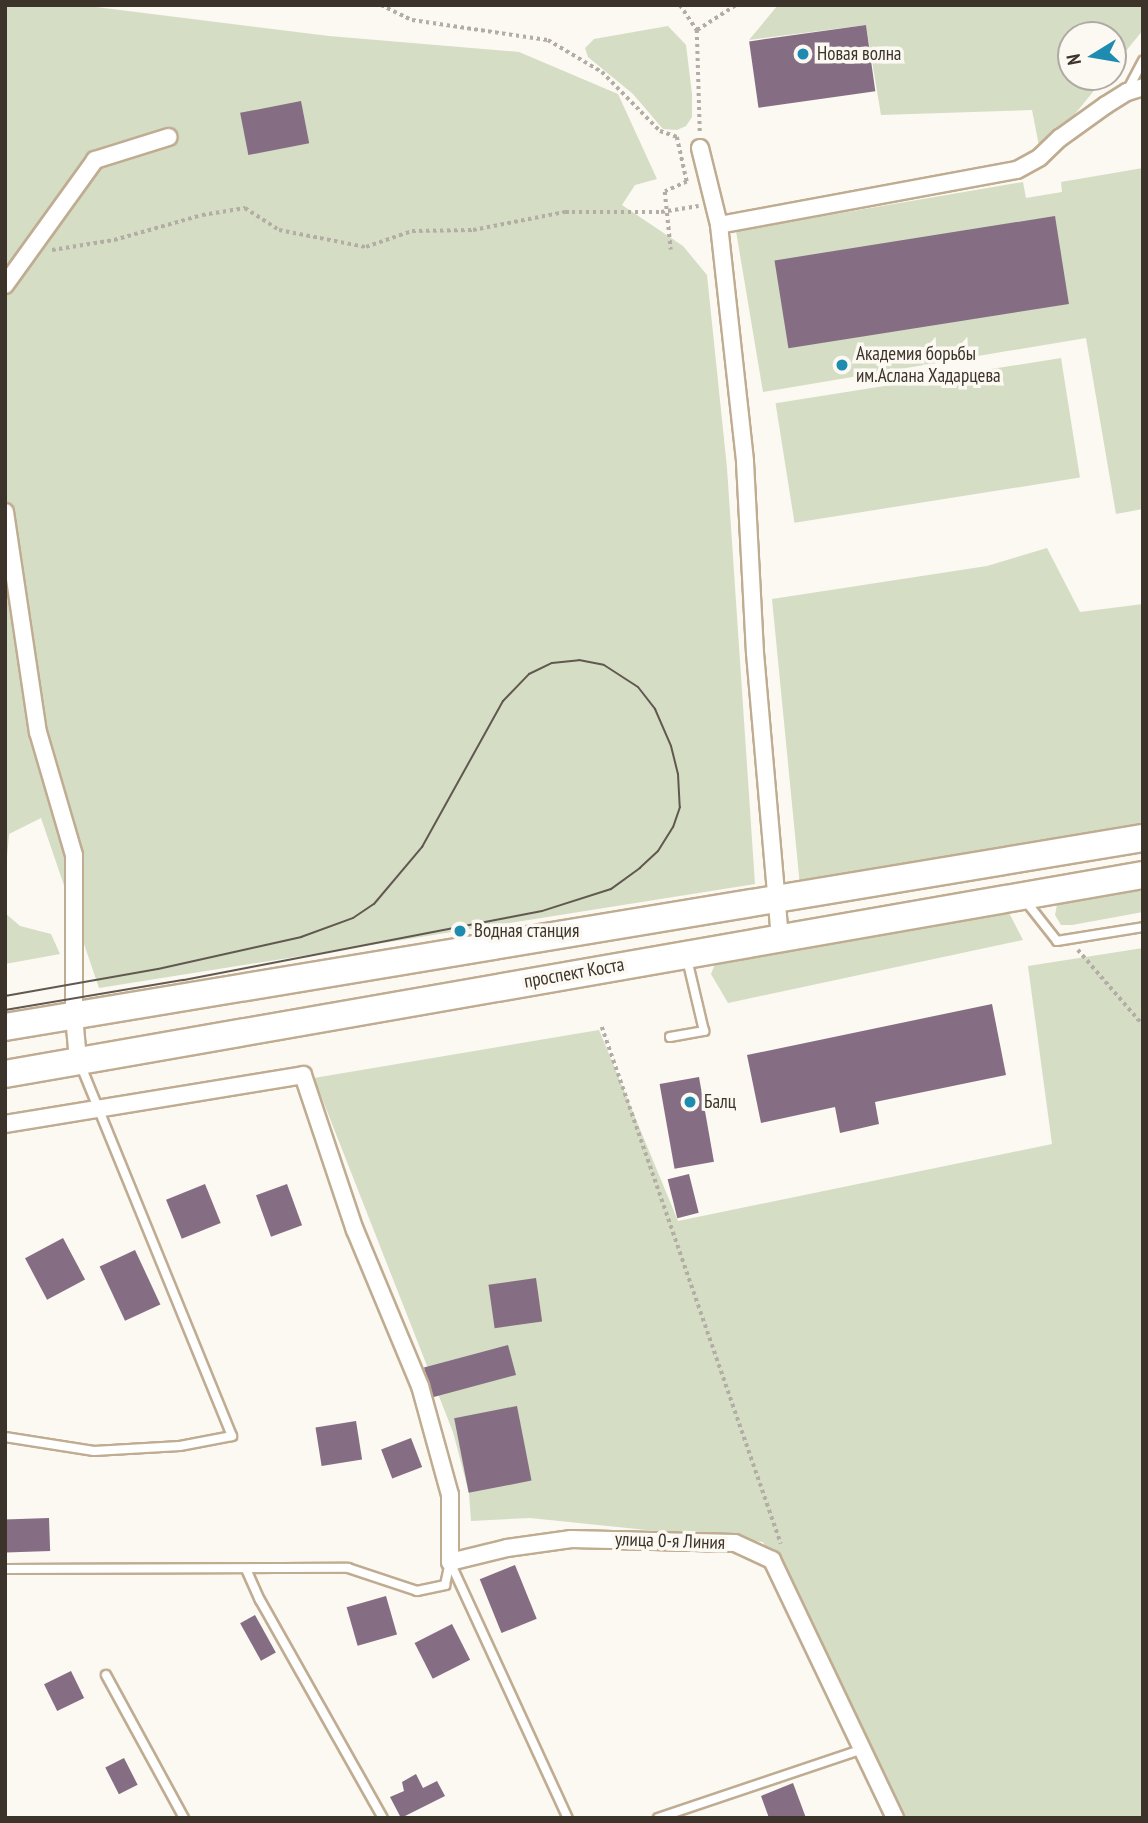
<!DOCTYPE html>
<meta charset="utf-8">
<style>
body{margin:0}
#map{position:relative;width:1148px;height:1823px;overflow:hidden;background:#fcf8f2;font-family:"PT Sans Narrow",sans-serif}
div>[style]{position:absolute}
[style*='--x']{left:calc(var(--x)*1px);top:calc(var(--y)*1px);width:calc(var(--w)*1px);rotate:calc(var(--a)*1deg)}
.green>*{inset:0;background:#d5ddc5;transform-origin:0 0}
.building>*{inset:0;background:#856e84;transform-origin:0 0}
.path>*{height:3.5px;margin-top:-1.75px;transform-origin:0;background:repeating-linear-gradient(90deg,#b2ada5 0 3.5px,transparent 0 7px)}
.roads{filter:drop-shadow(2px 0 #bfac91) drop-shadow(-2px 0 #bfac91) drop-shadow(0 2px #bfac91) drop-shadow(0 -2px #bfac91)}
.service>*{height:8px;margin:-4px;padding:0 4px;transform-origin:4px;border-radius:4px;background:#fff}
.minor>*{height:16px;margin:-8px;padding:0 8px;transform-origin:8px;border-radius:8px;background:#fff}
.primary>*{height:26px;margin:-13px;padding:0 13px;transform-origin:13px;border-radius:13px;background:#fff}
.tram>*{height:2px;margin:-1px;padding:0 1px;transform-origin:1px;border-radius:1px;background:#615950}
.dots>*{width:19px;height:19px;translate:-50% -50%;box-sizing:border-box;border:4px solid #fcf8f2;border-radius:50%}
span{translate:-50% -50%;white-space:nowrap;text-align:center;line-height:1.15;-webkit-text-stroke:7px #fcf8f2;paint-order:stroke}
.poi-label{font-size:19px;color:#3c342a}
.left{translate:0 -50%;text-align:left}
.street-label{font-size:19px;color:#3c342a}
.frame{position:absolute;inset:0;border:7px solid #3c342a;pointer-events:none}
.north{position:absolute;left:1057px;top:21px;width:70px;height:70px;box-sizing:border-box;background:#fcf8f2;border:2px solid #afaaa2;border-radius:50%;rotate:259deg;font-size:19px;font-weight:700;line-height:28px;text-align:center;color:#3c342a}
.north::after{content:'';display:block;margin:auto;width:24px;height:32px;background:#1e8bb1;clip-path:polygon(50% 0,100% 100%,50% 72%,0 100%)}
</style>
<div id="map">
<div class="green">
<i style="clip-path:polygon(5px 5px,80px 5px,329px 36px,519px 52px,618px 94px,657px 179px,635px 185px,622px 205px,683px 246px,707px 275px,727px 468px,755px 884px,99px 988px,41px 818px,9px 834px,5px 881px)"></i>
<i style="clip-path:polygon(778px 5px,1143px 5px,1143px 30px,1113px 67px,1113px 35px,1071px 35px,1071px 77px,1105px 77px,1041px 156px,1032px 110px,881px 115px,866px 25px,749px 40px)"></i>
<i style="clip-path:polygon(668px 26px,686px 45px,692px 94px,692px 117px,686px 126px,677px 130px,663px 129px,633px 94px,588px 57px,585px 48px,594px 39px)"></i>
<i style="clip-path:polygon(1143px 168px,1143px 509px,1116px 514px,1086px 338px,763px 392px,736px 231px,1023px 182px,1026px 198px,1062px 192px,1061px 182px)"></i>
<i style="left:1061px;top:358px;width:121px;height:289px;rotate:81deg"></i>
<i style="clip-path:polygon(1047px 548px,1080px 612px,1143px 604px,1143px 829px,800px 886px,772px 599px,987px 566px)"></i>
<i style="clip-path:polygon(1143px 888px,1143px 912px,1072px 925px,1061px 925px,1055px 915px,1057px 905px,1064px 902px)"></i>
<i style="clip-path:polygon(1008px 911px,1023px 940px,728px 1003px,711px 974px,715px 964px,724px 960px)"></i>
<i style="clip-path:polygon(5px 913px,20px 926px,51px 934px,60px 954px,5px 964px)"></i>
<i style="clip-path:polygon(1143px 948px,1143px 1818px,904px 1818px,763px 1542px,530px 1518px,471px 1521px,469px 1493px,453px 1432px,314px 1078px,599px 1030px,678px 1221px,1052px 1144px,1028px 966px)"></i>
</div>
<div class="building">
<i style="left:866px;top:25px;width:67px;height:118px;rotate:82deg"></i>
<i style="left:301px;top:101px;width:43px;height:62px;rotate:79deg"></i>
<i style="left:1055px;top:216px;width:89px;height:284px;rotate:81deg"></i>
<i style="clip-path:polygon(992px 1004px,1006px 1075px,875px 1102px,879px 1124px,840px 1133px,835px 1107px,761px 1123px,747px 1055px)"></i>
<i style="left:699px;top:1077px;width:86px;height:40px;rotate:80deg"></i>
<i style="left:689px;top:1174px;width:40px;height:22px;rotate:76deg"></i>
<i style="left:205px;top:1184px;width:42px;height:42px;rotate:68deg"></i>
<i style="left:287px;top:1184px;width:44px;height:33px;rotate:70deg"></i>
<i style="left:63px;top:1238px;width:47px;height:43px;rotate:62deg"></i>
<i style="left:135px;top:1250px;width:60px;height:39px;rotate:65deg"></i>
<i style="left:536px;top:1278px;width:44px;height:48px;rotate:82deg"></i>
<i style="left:508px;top:1345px;width:31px;height:87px;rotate:75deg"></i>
<i style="left:517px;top:1406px;width:76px;height:64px;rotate:79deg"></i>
<i style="left:356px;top:1421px;width:39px;height:41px;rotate:81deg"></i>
<i style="left:411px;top:1438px;width:31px;height:32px;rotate:69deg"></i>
<i style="left:49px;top:1518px;width:33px;height:44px;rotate:88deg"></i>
<i style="left:515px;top:1565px;width:58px;height:38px;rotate:68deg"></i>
<i style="left:386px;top:1596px;width:40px;height:41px;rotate:74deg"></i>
<i style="left:255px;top:1615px;width:43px;height:17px;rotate:61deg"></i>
<i style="left:452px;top:1624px;width:40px;height:42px;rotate:63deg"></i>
<i style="left:71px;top:1671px;width:30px;height:30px;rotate:64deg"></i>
<i style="left:124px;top:1758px;width:30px;height:21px;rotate:63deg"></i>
<i style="clip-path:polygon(416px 1774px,423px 1788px,437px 1781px,445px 1796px,401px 1818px,390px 1797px,404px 1791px,402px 1782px)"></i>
<i style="clip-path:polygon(793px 1783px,806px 1818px,769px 1818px,761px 1796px)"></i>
</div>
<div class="path">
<i style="--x:381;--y:5;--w:34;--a:26"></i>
<i style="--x:412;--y:20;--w:137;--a:8.4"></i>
<i style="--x:548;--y:40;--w:63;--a:30.7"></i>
<i style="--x:602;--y:72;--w:83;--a:45.5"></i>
<i style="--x:660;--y:131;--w:18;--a:19"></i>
<i style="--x:677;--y:137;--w:46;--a:77.5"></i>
<i style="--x:687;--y:182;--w:24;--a:156"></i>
<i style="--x:665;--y:192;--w:58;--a:84.1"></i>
<i style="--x:680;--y:5;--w:30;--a:56"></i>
<i style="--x:697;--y:30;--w:102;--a:88.3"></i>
<i style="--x:697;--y:30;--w:46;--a:-32.7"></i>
<i style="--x:52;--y:250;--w:63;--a:-9.2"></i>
<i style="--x:114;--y:240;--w:91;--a:-15.9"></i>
<i style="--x:202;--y:215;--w:44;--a:-9.2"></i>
<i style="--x:245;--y:208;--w:40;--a:32.9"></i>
<i style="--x:279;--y:230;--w:89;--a:11.1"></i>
<i style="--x:366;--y:247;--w:49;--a:-19.2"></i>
<i style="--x:412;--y:231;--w:61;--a:-0.9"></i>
<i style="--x:473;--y:230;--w:94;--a:-11.1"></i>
<i style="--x:565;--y:212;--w:96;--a:0"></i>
<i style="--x:661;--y:212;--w:38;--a:-9"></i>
<i style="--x:1078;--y:950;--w:99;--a:49.1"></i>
<i style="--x:602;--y:1027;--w:547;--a:70.9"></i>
</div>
<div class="roads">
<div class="service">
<i style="--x:1128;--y:89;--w:32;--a:-62"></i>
<i style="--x:1024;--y:899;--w:53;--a:51.8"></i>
<i style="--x:1057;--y:941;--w:87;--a:-9.2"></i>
<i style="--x:670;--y:1037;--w:35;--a:-10"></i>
<i style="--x:704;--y:1031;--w:74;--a:-103.3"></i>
<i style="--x:5;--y:1437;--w:90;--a:8.9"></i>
<i style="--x:94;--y:1451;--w:86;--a:-3.3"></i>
<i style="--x:180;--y:1446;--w:53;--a:-10.9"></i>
<i style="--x:232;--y:1436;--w:400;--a:-112.2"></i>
<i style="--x:450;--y:1562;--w:282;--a:65.3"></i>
<i style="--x:5;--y:1569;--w:343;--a:-0.2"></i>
<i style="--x:348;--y:1568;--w:73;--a:18.4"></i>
<i style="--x:417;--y:1591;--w:29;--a:-12"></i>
<i style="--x:445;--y:1585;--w:24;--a:-78"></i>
<i style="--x:246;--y:1569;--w:34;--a:66"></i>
<i style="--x:260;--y:1600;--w:250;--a:60.6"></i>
<i style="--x:106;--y:1675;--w:163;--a:61.4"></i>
<i style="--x:658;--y:1818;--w:213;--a:-18.6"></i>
</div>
<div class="minor">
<i style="--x:700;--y:148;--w:79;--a:76.1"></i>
<i style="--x:719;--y:225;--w:238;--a:83.7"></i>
<i style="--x:745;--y:462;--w:191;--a:87"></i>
<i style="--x:755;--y:653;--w:284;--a:85"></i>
<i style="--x:719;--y:225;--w:303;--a:-10.5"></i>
<i style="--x:1017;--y:170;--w:26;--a:-29"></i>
<i style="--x:1040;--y:157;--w:28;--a:-44"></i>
<i style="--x:1060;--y:138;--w:57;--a:-35.7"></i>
<i style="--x:1106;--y:105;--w:25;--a:-32"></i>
<i style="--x:1127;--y:92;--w:17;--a:-17"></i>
<i style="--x:5;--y:285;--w:154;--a:-54.2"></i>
<i style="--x:95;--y:160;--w:77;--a:-17.3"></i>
<i style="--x:5;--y:512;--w:222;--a:81.5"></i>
<i style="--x:38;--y:732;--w:128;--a:73.7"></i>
<i style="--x:74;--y:855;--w:161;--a:90"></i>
<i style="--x:74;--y:1016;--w:44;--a:84.8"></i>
<i style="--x:5;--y:1124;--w:302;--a:-9.3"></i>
<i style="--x:303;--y:1075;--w:163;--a:71.5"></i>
<i style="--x:355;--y:1230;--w:169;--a:67.4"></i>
<i style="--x:420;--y:1386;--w:113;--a:74.6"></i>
<i style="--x:450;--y:1495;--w:67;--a:90"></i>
<i style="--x:450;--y:1562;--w:59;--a:-13.8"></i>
<i style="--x:507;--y:1548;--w:65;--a:-8"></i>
<i style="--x:571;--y:1539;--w:164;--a:1.4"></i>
<i style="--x:735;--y:1543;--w:41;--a:24.7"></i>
<i style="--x:772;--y:1560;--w:286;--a:64.5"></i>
</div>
<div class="primary">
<i style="--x:5;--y:1027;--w:1154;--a:-9.43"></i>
<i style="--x:5;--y:1074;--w:1155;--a:-9.92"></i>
</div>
</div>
<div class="tram">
<i style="--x:5;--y:996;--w:155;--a:-10"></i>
<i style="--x:158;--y:969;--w:147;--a:-12.6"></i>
<i style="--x:301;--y:937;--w:55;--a:-20.1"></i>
<i style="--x:353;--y:918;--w:25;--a:-34"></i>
<i style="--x:374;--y:904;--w:75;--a:-49.9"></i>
<i style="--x:422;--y:847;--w:167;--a:-61"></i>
<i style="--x:503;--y:701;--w:37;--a:-46"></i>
<i style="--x:529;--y:674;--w:25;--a:-26"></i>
<i style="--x:552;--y:663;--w:27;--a:-6"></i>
<i style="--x:579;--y:660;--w:25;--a:11"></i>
<i style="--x:604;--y:665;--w:40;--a:32.9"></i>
<i style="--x:638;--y:687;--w:28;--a:52"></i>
<i style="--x:655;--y:709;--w:40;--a:66.6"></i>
<i style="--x:671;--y:746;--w:29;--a:76"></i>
<i style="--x:678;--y:774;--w:33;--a:87"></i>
<i style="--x:680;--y:807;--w:21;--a:109"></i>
<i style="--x:673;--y:827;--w:28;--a:122"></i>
<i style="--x:658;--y:851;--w:25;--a:137"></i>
<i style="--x:640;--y:868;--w:36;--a:144"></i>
<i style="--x:611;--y:889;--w:72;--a:162.3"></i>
<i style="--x:542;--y:911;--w:366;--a:169.1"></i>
<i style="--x:183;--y:980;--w:181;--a:170.4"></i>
</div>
<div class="dots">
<i style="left:803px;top:54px;background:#1e8bb1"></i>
<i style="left:842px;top:365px;background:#1e8bb1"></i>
<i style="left:460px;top:931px;background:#1e8bb1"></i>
<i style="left:690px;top:1102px;background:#1e8bb1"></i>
</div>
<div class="poi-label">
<span class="left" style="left:817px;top:54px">Новая волна</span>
<span class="left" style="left:856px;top:365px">Академия борьбы<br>им.Аслана Хадарцева</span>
<span class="left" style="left:474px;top:931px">Водная станция</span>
<span class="left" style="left:704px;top:1102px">Балц</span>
</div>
<div class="street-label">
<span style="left:574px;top:973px;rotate:-10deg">проспект Коста</span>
<span style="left:670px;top:1541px;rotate:2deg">улица 0-я Линия</span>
</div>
<div class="frame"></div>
<div class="north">N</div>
</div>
